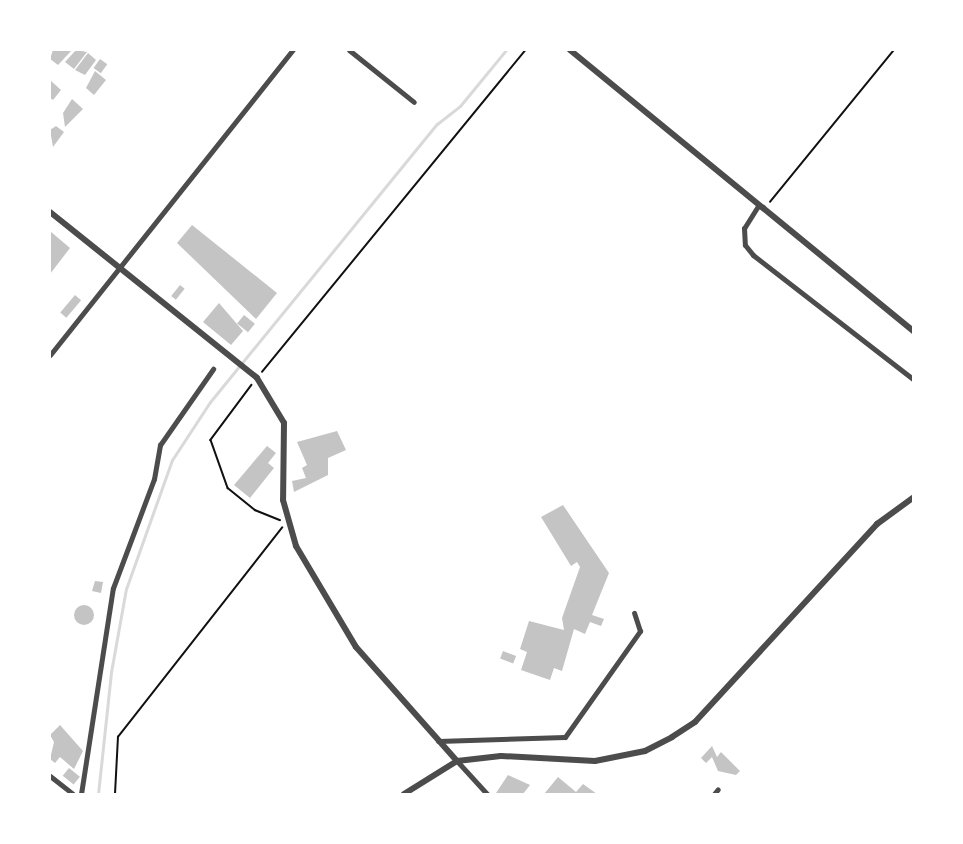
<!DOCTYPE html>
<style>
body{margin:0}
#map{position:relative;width:963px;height:844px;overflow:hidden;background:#fff;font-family:"IBM Plex Sans",sans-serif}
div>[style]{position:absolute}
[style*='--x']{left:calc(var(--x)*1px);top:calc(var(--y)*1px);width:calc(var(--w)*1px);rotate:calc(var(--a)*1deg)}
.stream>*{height:3px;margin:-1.5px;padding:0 1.5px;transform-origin:1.5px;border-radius:1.5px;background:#d9d9d9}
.building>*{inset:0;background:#c4c4c4;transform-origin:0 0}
.round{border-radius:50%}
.path>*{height:1.5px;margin:-0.75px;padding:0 0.75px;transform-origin:0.75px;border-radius:0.75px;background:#111}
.minor>*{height:5px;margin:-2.5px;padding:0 2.5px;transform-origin:2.5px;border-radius:2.5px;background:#4c4c4c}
.tertiary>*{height:6px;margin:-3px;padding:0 3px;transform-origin:3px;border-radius:3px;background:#4c4c4c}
span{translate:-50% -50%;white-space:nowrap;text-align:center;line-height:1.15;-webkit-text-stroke:5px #fff;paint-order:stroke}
.frame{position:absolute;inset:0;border:51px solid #fff;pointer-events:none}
</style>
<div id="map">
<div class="stream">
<i style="--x:98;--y:794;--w:123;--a:-83.9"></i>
<i style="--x:111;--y:672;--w:84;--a:-79.8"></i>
<i style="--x:126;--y:589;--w:137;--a:-70.4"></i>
<i style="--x:172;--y:460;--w:69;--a:-56.8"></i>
<i style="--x:210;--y:402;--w:359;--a:-50.8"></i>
<i style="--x:437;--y:124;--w:29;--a:-38"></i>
<i style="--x:460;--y:106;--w:72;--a:-50.6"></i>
</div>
<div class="building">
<i style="clip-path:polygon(53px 50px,72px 50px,58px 65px,50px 59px)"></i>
<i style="clip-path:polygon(76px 50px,87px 52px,74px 69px,65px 62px)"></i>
<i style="clip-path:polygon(88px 53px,96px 60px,85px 75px,75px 70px)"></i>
<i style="left:100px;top:59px;width:9px;height:11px;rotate:36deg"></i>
<i style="clip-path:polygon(95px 71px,106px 80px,94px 95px,86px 88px)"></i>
<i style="clip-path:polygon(50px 80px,61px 90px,53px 100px,50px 98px)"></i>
<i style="clip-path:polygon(72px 99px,83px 109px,65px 127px,63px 113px)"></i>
<i style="clip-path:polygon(56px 126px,64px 132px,53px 147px,50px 130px)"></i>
<i style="clip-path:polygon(192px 225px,277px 293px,256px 319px,177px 243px)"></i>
<i style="clip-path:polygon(50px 231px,70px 248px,50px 274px)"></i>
<i style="left:180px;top:285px;width:6px;height:14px;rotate:39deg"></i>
<i style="left:75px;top:295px;width:8px;height:23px;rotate:40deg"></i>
<i style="clip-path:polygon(219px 303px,243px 331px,231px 345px,203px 322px)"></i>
<i style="left:244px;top:315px;width:14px;height:11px;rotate:39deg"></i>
<i style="clip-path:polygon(337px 431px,346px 450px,328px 458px,328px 475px,294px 492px,292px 481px,306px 478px,302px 468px,307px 465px,297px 442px)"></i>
<i style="clip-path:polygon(267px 446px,276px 453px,268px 463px,274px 468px,250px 498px,234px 485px)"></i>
<i style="clip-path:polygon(563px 505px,609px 573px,592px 615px,604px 619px,601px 626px,590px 622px,585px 634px,574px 629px,562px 671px,554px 668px,550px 680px,521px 670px,527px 652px,520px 649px,529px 621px,564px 630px,562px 618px,580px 567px,577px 562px,571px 566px,541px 517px)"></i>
<i style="clip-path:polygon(95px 581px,103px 582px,101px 593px,92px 591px)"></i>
<i class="round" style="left:74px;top:605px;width:20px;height:20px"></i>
<i style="left:503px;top:651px;width:14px;height:8px;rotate:21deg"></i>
<i style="clip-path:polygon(60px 725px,83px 751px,74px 769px,60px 757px,55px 763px,50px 759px,54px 742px,50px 735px)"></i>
<i style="clip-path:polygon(712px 746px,717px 757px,721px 752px,740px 771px,736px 775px,718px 771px,712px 757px,706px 763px,701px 758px)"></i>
<i style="left:69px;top:768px;width:14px;height:10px;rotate:39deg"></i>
<i style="clip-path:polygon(508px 775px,530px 785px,523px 794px,496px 793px)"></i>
<i style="clip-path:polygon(558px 777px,576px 792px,583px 784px,597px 794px,544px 794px)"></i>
</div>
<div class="path">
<i style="--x:770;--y:202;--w:196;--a:-50.8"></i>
<i style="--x:262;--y:372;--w:416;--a:-50.7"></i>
<i style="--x:252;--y:385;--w:69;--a:126.7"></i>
<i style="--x:211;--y:440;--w:51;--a:70.5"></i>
<i style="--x:228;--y:488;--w:35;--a:39"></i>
<i style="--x:255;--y:510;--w:27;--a:22"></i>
<i style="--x:115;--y:794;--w:57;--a:-87"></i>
<i style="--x:118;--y:737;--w:266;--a:-51.9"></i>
</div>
<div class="minor">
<i style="--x:349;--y:50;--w:83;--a:38.7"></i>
<i style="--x:763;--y:207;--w:5;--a:-169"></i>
<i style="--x:758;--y:206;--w:26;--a:122"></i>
<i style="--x:744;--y:228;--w:17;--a:87"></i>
<i style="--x:745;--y:245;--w:13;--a:51"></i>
<i style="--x:753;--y:255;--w:204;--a:37.8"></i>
<i style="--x:50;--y:355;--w:390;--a:-51.5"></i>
<i style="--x:438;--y:741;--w:127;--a:-1.8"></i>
<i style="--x:565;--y:737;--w:130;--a:-54.7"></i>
<i style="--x:640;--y:631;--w:19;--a:-108"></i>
<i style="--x:457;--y:761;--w:45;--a:47.7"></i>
<i style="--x:50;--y:776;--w:29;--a:38"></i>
<i style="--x:81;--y:794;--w:208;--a:-81.2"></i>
<i style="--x:113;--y:588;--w:116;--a:-69.4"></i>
<i style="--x:154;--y:479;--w:35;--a:-80"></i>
<i style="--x:160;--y:445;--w:93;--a:-55.1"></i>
<i style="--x:714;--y:794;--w:6;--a:-51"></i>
</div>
<div class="tertiary">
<i style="--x:570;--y:50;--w:445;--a:39.3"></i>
<i style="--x:50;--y:212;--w:265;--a:38.7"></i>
<i style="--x:257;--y:378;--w:52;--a:59"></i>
<i style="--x:284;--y:423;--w:77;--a:90.7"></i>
<i style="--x:283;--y:500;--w:48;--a:74.2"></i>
<i style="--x:296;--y:546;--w:117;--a:59.3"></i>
<i style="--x:356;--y:647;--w:152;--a:48.5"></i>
<i style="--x:404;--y:794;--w:62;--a:-31.9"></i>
<i style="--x:457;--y:761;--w:44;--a:-6.5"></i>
<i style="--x:501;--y:756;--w:94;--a:3"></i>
<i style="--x:595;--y:761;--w:51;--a:-11.3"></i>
<i style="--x:645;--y:751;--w:30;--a:-27"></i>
<i style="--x:672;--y:737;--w:27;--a:-33"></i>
<i style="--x:695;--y:722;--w:269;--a:-47.4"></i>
<i style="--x:877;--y:524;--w:46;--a:-36.1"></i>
</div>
<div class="frame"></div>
</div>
